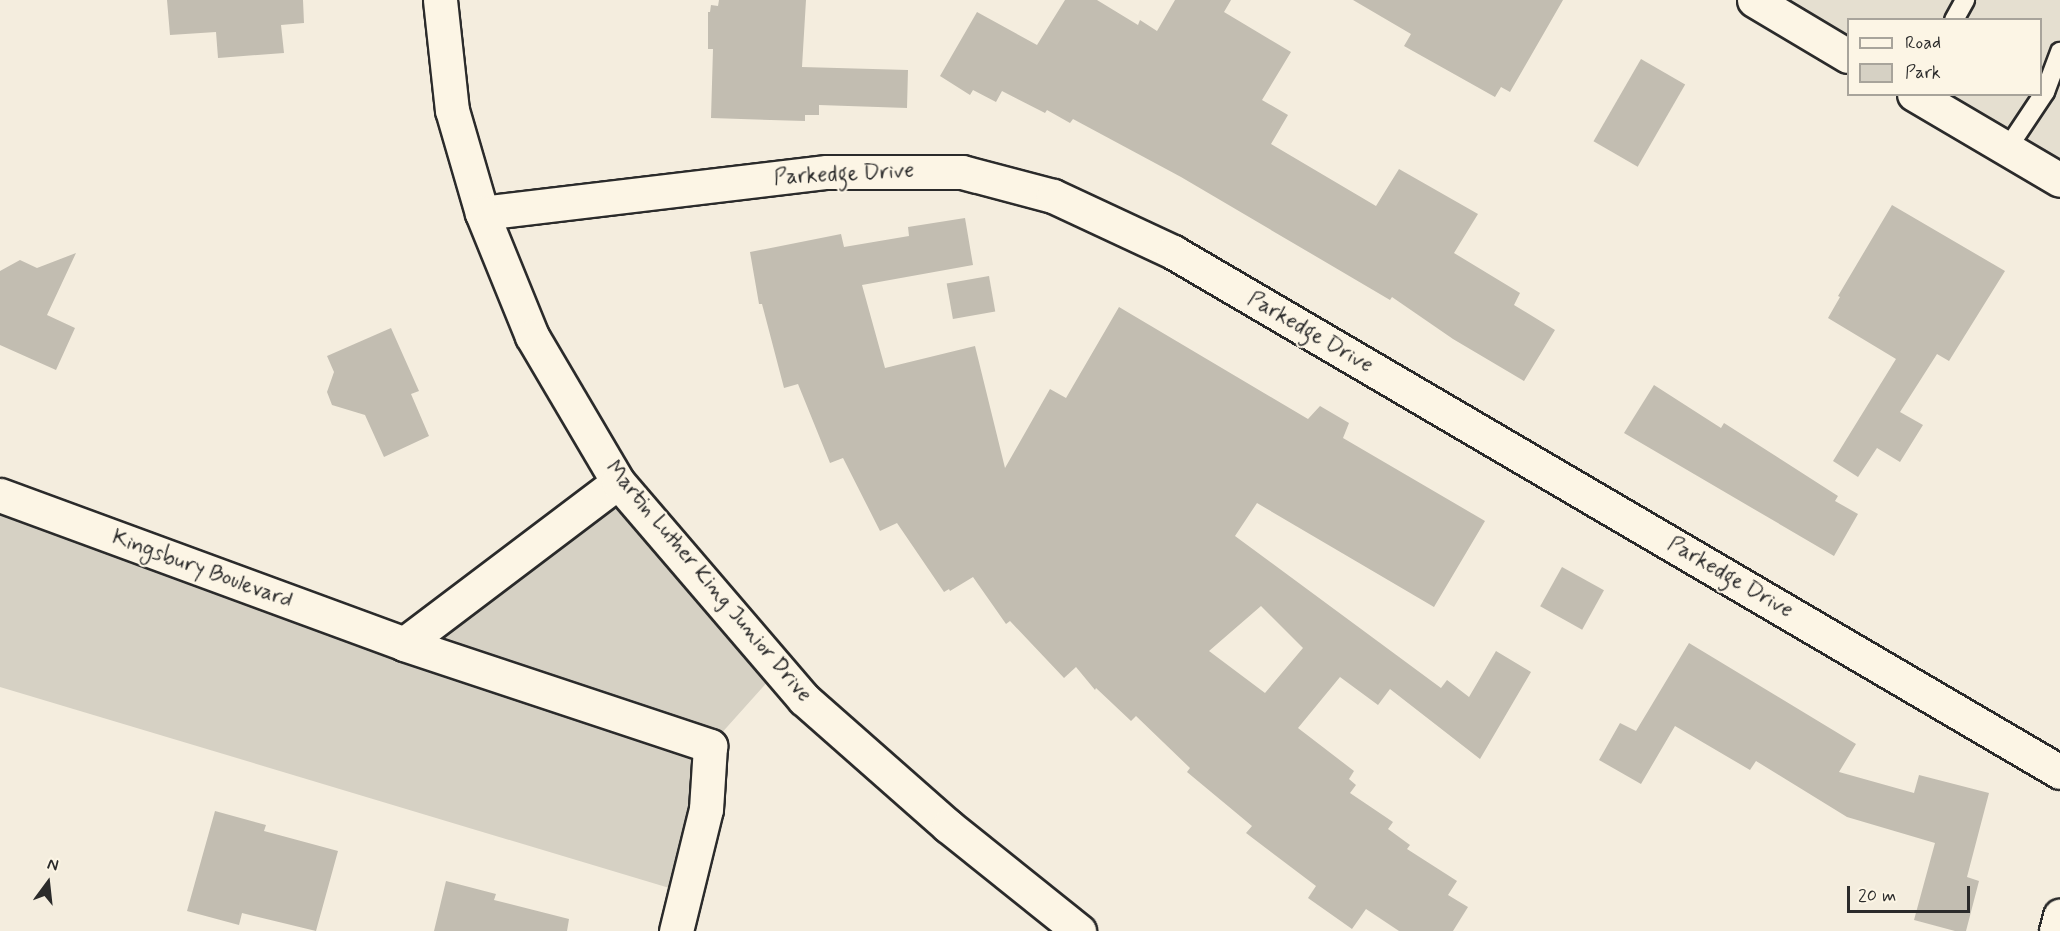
<!DOCTYPE html>
<style>
body{margin:0}
#map{position:relative;width:2060px;height:931px;overflow:hidden;background:#f4edde;font-family:Mynerve,sans-serif}
div>[style]{position:absolute}
[style*='--x']{left:calc(var(--x)*1px);top:calc(var(--y)*1px);width:calc(var(--w)*1px);rotate:calc(var(--a)*1deg)}
.built>*{inset:0;background:#e5dfd0}
.green>*{inset:0;background:#d6d1c4}
.building>*{inset:0;background:#c2bdb1;transform-origin:0 0}
.roads{filter:drop-shadow(2px 0 #2b2b2b) drop-shadow(-2px 0 #2b2b2b) drop-shadow(0 2px #2b2b2b) drop-shadow(0 -2px #2b2b2b)}
.service>*{height:18px;margin:-9px;padding:0 9px;transform-origin:9px;border-radius:9px;background:#fcf5e5}
.minor>*{height:33px;margin:-16.5px;padding:0 16.5px;transform-origin:16.5px;border-radius:16.5px;background:#fcf5e5}
.tertiary>*{height:33px;margin:-16.5px;padding:0 16.5px;transform-origin:16.5px;border-radius:16.5px;background:#fcf5e5}
.primary>*{height:33px;margin:-16.5px;padding:0 16.5px;transform-origin:16.5px;border-radius:16.5px;background:#fcf5e5}
span{translate:-50% -50%;white-space:nowrap;text-align:center;line-height:1.15;-webkit-text-stroke:4.5px #fcf5e5;paint-order:stroke}
.street-label{font-size:22px;color:#2b2b2b}
.legend{position:absolute;left:1847px;top:18px;width:195px;height:78px;box-sizing:border-box;background:#fcf5e5;border:2px solid #a8a49b;margin:0;padding:8px 10px;list-style:none;font-size:18px;color:#2b2b2b}
.legend li{display:flex;align-items:center;gap:12px;height:30px}
.legend b{width:30px;border:2px solid #a8a49b}
.north{position:absolute;left:18px;top:853px;width:60px;height:60px;-webkit-text-stroke:4px #fcf5e5;paint-order:stroke;rotate:15deg;font-size:16px;font-weight:700;line-height:24px;text-align:center;color:#2b2b2b}
.north::after{content:'';display:block;margin:auto;width:21px;height:27px;background:#2b2b2b;clip-path:polygon(50% 0,100% 100%,50% 72%,0 100%)}
.scale{position:absolute;left:1847px;top:886px;width:123px;height:27px;box-sizing:border-box;border:3px solid #2b2b2b;border-top:0;padding-left:8px;font-size:18px;line-height:21px;white-space:nowrap;color:#2b2b2b;-webkit-text-stroke:4px #fcf5e5;paint-order:stroke}
</style>
<div id="map">
<div class="built">
<i style="clip-path:polygon(1754px 0,2060px 0,2060px 180px,1914px 95px,2040px 94px,2040px 20px,1848px 20px,1848px 56px)"></i>
</div>
<div class="green">
<i style="clip-path:polygon(618px 482px,779px 669px,710px 746px,686px 893px,0 687px,0 495px,404px 644px)"></i>
</div>
<div class="building">
<i style="clip-path:polygon(167px 0,303px 0,304px 23px,281px 25px,284px 53px,218px 58px,216px 32px,170px 35px)"></i>
<i style="clip-path:polygon(719px 0,806px 0,802px 67px,908px 70px,907px 108px,819px 105px,819px 115px,805px 115px,805px 121px,711px 118px,713px 49px,708px 49px,708px 12px,710px 12px,711px 5px,718px 6px)"></i>
<i style="clip-path:polygon(1065px 0,1097px 0,1138px 25px,1140px 20px,1157px 31px,1175px 0,1231px 0,1224px 12px,1291px 52px,1262px 100px,1288px 115px,1271px 144px,1376px 206px,1399px 169px,1478px 214px,1454px 253px,1520px 293px,1514px 305px,1555px 330px,1524px 381px,1453px 339px,1392px 297px,1390px 300px,1181px 177px,1073px 119px,1070px 123px,1047px 110px,1045px 113px,1002px 91px,996px 102px,973px 90px,970px 95px,940px 76px,977px 12px,1037px 45px)"></i>
<i style="clip-path:polygon(1353px 0,1563px 0,1510px 92px,1501px 87px,1495px 97px,1404px 46px,1411px 34px)"></i>
<i style="left:1641px;top:59px;width:51px;height:95px;rotate:30deg"></i>
<i style="clip-path:polygon(1892px 205px,2005px 271px,1949px 361px,1937px 354px,1900px 412px,1923px 425px,1900px 462px,1877px 448px,1858px 477px,1833px 461px,1896px 359px,1828px 318px,1840px 297px,1838px 296px)"></i>
<i style="clip-path:polygon(evenodd,965px 218px,973px 265px,862px 285px,885px 368px,975px 346px,1005px 468px,1050px 389px,1066px 398px,1119px 307px,1308px 419px,1320px 406px,1349px 423px,1343px 438px,1485px 521px,1434px 607px,1257px 503px,1235px 536px,1441px 688px,1447px 680px,1469px 697px,1496px 651px,1531px 672px,1480px 759px,1390px 689px,1378px 705px,1340px 677px,1298px 728px,1354px 771px,1349px 779px,1356px 785px,1350px 793px,1393px 822px,1388px 829px,1410px 845px,1407px 849px,1457px 881px,1448px 895px,1468px 907px,1453px 931px,1399px 931px,1366px 909px,1352px 929px,1308px 898px,1316px 886px,1246px 833px,1252px 826px,1187px 772px,1190px 768px,1136px 716px,1131px 721px,1096px 688px,1095px 690px,1076px 667px,1064px 678px,1010px 621px,1006px 624px,973px 577px,950px 591px,949px 589px,944px 592px,897px 523px,880px 531px,843px 458px,830px 463px,798px 384px,784px 388px,762px 304px,759px 304px,750px 252px,841px 234px,844px 247px,909px 236px,908px 227px,965px 218px,1261px 606px,1303px 648px,1265px 693px,1209px 651px,1261px 606px)"></i>
<i style="clip-path:polygon(76px 253px,47px 315px,75px 328px,56px 370px,0 345px,0 271px,20px 260px,37px 268px)"></i>
<i style="left:989px;top:276px;width:36px;height:43px;rotate:80deg"></i>
<i style="clip-path:polygon(391px 328px,419px 391px,411px 394px,429px 436px,384px 457px,365px 415px,332px 405px,327px 392px,334px 372px,327px 356px)"></i>
<i style="clip-path:polygon(1654px 385px,1721px 428px,1724px 423px,1838px 496px,1835px 501px,1858px 514px,1834px 556px,1624px 433px)"></i>
<i style="left:1562px;top:567px;width:48px;height:45px;rotate:29deg"></i>
<i style="clip-path:polygon(1689px 643px,1856px 744px,1839px 772px,1914px 793px,1919px 775px,1989px 793px,1967px 877px,1979px 881px,1966px 931px,1955px 931px,1914px 920px,1935px 843px,1847px 817px,1756px 761px,1750px 770px,1675px 726px,1641px 784px,1599px 760px,1620px 723px,1636px 731px)"></i>
<i style="clip-path:polygon(215px 811px,266px 825px,264px 831px,338px 851px,316px 931px,242px 913px,239px 925px,187px 911px)"></i>
<i style="clip-path:polygon(446px 881px,496px 894px,494px 900px,569px 919px,567px 931px,434px 931px)"></i>
</div>
<div class="roads">
<div class="service">
<i style="--x:1954;--y:20;--w:23;--a:-61"></i>
<i style="--x:2007;--y:149;--w:69;--a:-56.3"></i>
<i style="--x:2045;--y:92;--w:43;--a:-69.4"></i>
</div>
<div class="minor">
<i style="--x:482;--y:213;--w:347;--a:-6.8"></i>
<i style="--x:827;--y:172;--w:135;--a:0"></i>
<i style="--x:962;--y:172;--w:94;--a:14.8"></i>
<i style="--x:1053;--y:196;--w:132;--a:25"></i>
<i style="--x:1173;--y:252;--w:1028;--a:30.38"></i>
<i style="--x:0;--y:495;--w:431;--a:20.2"></i>
<i style="--x:404;--y:644;--w:323;--a:18.4"></i>
<i style="--x:710;--y:746;--w:63;--a:93.6"></i>
<i style="--x:706;--y:809;--w:126;--a:103.8"></i>
<i style="--x:404;--y:644;--w:268;--a:-37.1"></i>
<i style="--x:2056;--y:931;--w:16;--a:-75"></i>
</div>
<div class="tertiary">
<i style="--x:440;--y:0;--w:111;--a:83.8"></i>
<i style="--x:452;--y:110;--w:107;--a:73.8"></i>
<i style="--x:482;--y:213;--w:133;--a:67.9"></i>
<i style="--x:532;--y:336;--w:169;--a:59.5"></i>
<i style="--x:618;--y:482;--w:286;--a:49.4"></i>
<i style="--x:804;--y:699;--w:192;--a:41.4"></i>
<i style="--x:948;--y:826;--w:168;--a:38.7"></i>
</div>
<div class="primary">
<i style="--x:1754;--y:0;--w:109;--a:30.8"></i>
<i style="--x:1914;--y:94;--w:169;--a:30.5"></i>
</div>
</div>
<div class="street-label">
<span style="left:844px;top:175px;rotate:-3deg">Parkedge Drive</span>
<span style="left:1310px;top:333px;rotate:30deg">Parkedge Drive</span>
<span style="left:202px;top:570px;rotate:20deg">Kingsbury Boulevard</span>
<span style="left:1730px;top:578px;rotate:30deg">Parkedge Drive</span>
<span style="left:708px;top:582px;rotate:50deg">Martin Luther King Junior Drive</span>
</div>
<ul class="legend">
<li><b style="height:8px;background:#fcf5e5"></b>Road</li>
<li><b style="height:16px;background:#d6d1c4"></b>Park</li>
</ul>
<div class="north">N</div>
<div class="scale">20 m</div>
</div>
